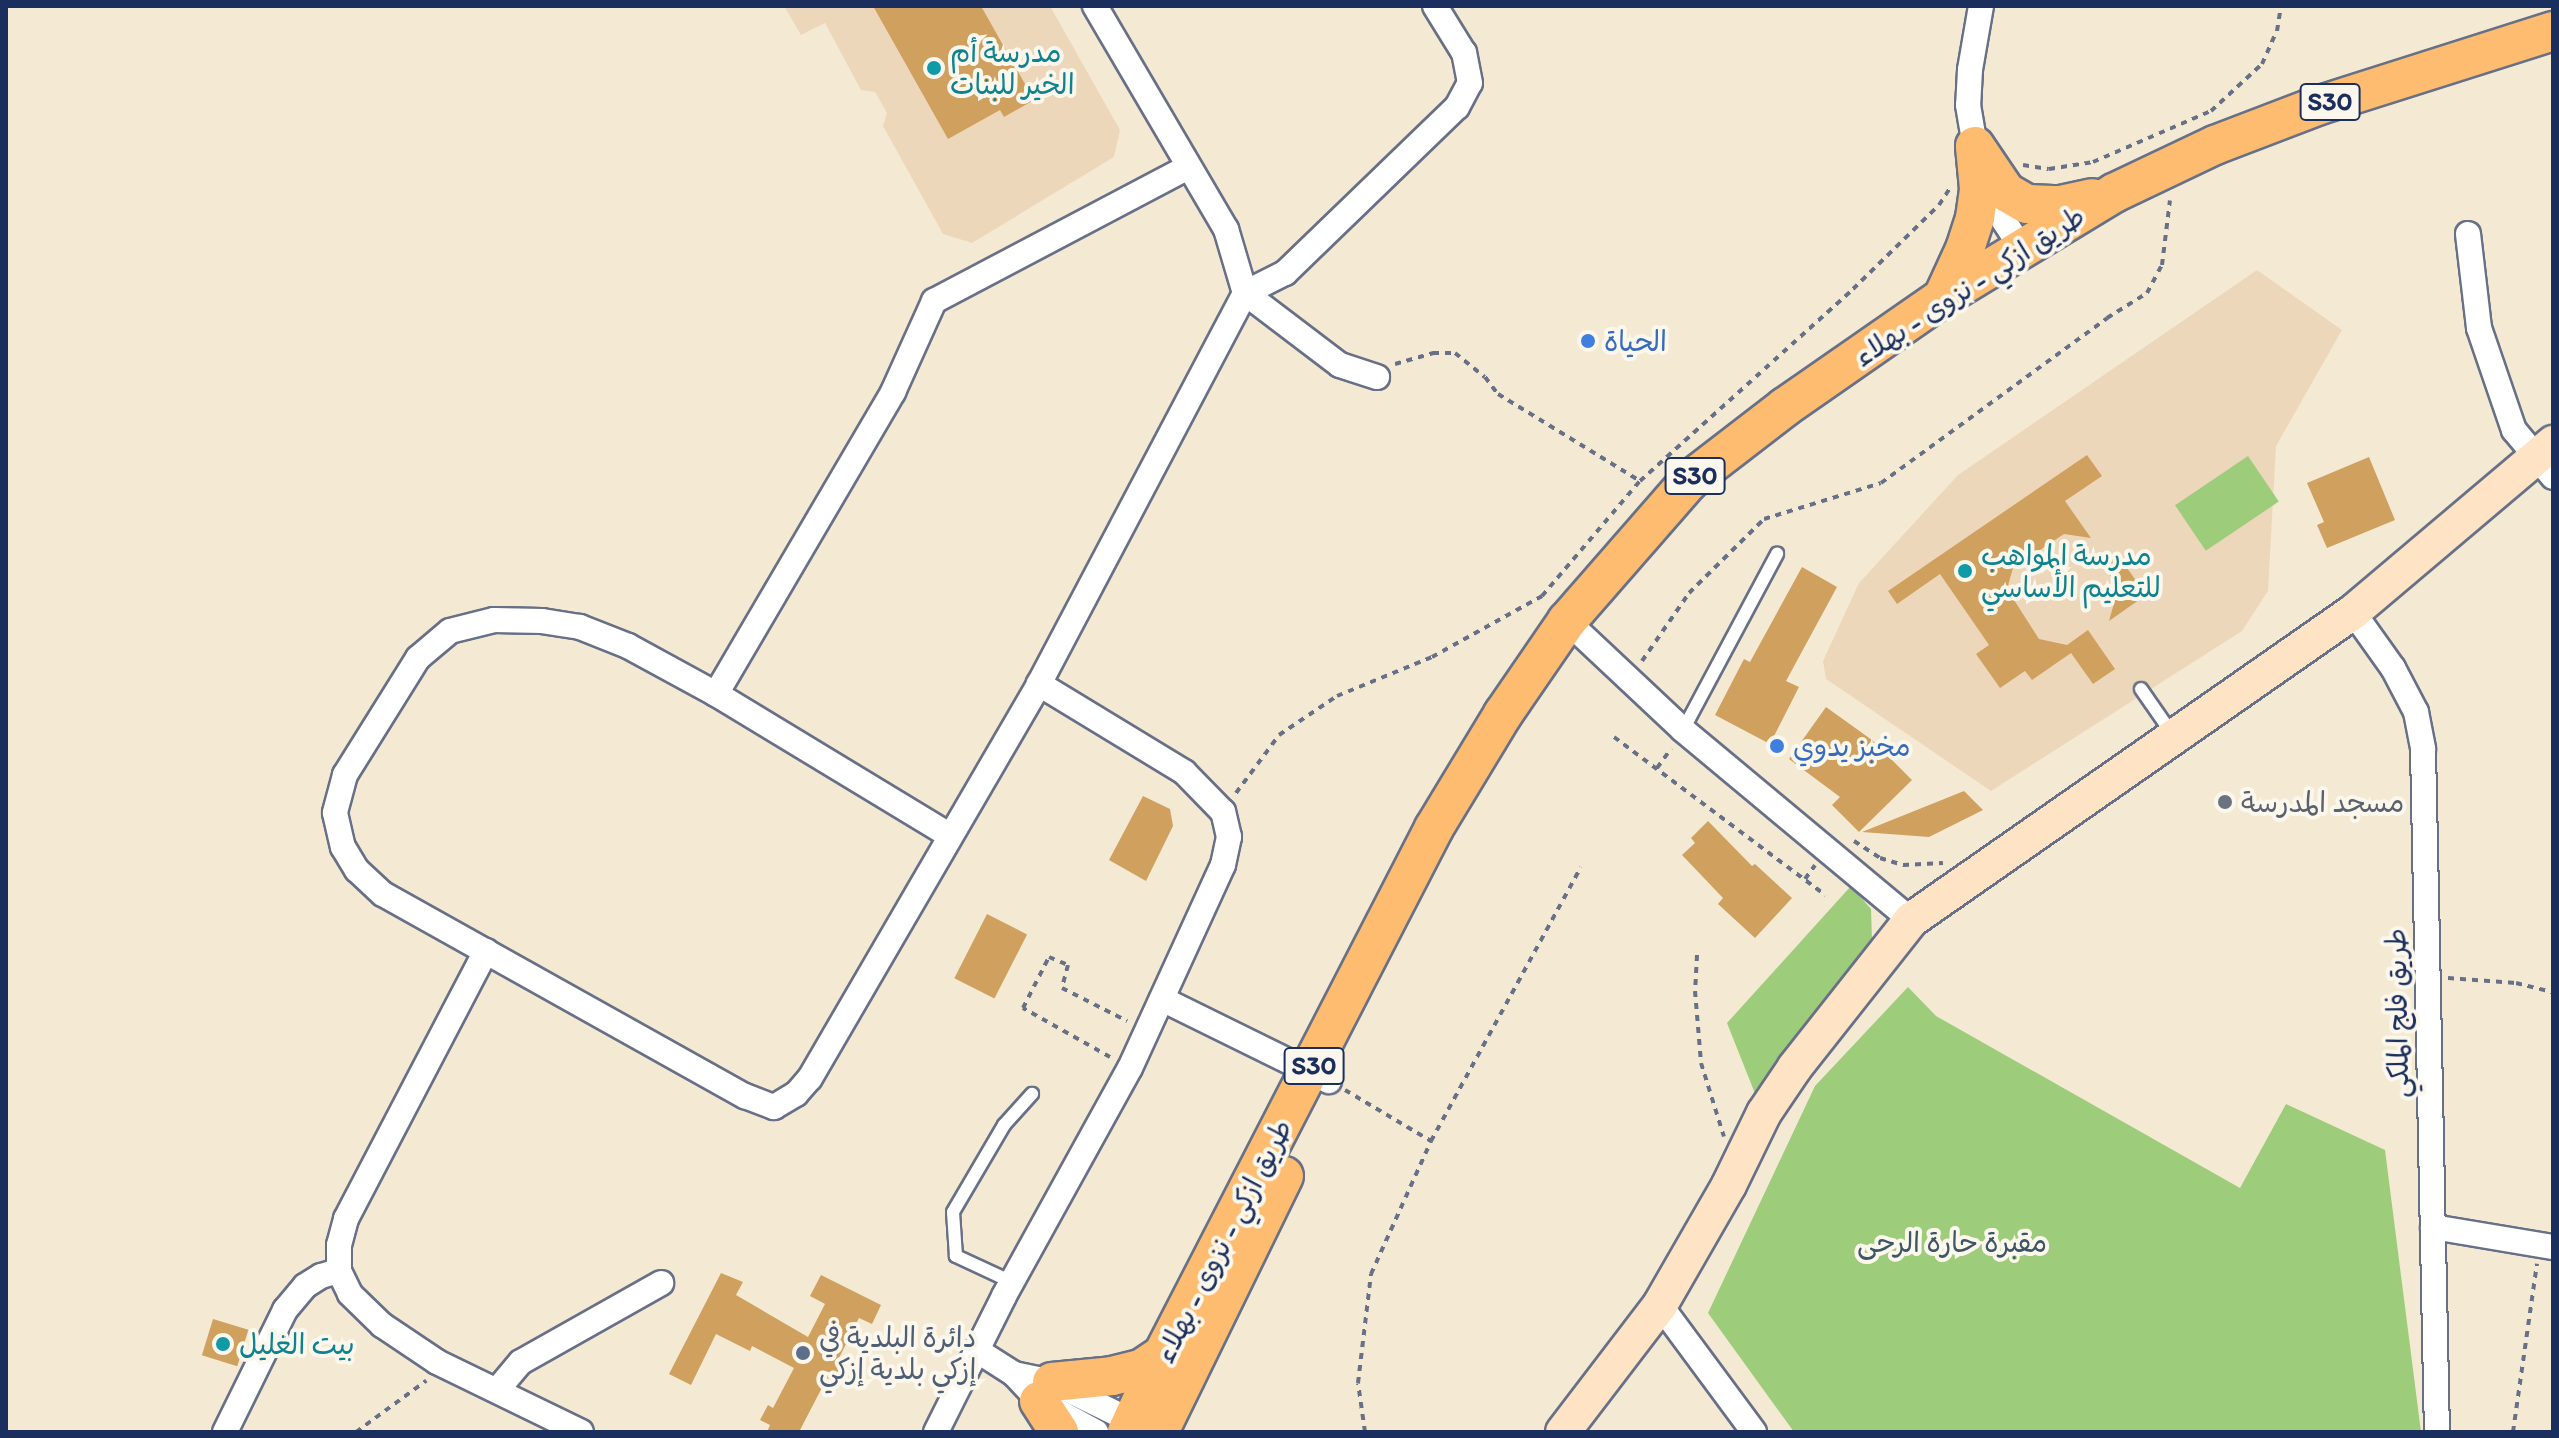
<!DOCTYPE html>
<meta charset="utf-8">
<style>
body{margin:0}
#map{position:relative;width:2559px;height:1438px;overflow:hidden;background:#f4ead4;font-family:Itim,"Playpen Sans Arabic",sans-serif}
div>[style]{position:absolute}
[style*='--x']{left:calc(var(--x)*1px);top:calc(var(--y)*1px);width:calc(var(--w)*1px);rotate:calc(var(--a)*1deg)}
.built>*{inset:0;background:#edd7bb}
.green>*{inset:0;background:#9dcc7b;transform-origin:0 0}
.building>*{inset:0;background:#d0a05e;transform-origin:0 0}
.path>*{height:4px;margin-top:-2px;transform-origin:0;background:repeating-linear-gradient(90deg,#677087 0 6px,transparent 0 12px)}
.roads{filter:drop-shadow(2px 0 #677087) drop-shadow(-2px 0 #677087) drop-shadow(0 2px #677087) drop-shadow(0 -2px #677087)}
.lane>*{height:12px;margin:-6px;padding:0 6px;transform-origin:6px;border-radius:6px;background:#fff}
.street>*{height:24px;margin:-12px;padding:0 12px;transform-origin:12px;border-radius:12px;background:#fff}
.secondary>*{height:34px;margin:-17px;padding:0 17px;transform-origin:17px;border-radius:17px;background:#fee4c5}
.primary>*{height:38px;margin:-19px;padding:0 19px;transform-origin:19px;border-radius:19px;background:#fdbc6f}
.dots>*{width:22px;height:22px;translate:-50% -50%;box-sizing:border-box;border:4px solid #fbf7ec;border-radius:50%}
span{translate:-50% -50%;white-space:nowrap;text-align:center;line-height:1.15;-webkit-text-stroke:8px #fbf7ec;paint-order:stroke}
.shield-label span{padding:2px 6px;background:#fbf7ec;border:2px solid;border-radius:6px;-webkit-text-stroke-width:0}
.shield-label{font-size:26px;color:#1b2f5e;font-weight:700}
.culture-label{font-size:28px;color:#0d838f}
.left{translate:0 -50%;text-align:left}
.street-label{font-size:28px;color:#1b2f5e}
.shop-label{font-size:28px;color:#366cbe}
.worship-label{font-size:28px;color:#5b616d}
.park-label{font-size:28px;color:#3c5665}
.service-label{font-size:28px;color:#4e5e75}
.frame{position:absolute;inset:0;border:8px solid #1b2f5e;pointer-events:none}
</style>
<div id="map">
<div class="built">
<i style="clip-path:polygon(784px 6px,1050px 6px,1120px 130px,1114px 157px,972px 243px,943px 234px,883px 126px,887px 113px,875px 92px,861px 90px,825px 23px,801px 35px)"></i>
<i style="clip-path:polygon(2257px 270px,2342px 330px,2276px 446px,2268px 591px,2242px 631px,1991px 791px,1826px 679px,1823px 661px,1859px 583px,1958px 475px)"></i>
</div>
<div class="green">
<i style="left:2248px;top:456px;width:55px;height:88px;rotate:56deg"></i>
<i style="clip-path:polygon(1851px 886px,1871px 909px,1872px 941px,1756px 1096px,1727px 1023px)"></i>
<i style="clip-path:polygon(1908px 987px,1936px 1016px,2240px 1188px,2286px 1104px,2385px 1150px,2421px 1432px,1794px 1432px,1708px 1313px,1815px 1086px)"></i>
</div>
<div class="building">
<i style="clip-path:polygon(873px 6px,981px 6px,1034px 100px,1004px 117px,1000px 110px,948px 139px)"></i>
<i style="clip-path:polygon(2087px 455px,2102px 476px,2065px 501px,2091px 538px,2064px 534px,2013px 568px,2007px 589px,2039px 639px,2067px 645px,2088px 630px,2115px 669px,2093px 684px,2071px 653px,2032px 680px,2025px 671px,2000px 688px,1976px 654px,1989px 645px,1940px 574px,1897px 604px,1888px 591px)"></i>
<i style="clip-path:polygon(2369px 457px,2395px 520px,2327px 548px,2317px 525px,2324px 522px,2307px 483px)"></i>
<i style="clip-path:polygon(2118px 555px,2146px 595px,2109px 621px,2118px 589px,2104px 565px)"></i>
<i style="clip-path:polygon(1802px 567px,1837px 587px,1786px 681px,1799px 687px,1770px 744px,1715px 715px,1744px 659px,1750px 662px)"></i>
<i style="clip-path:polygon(1826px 707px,1872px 740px,1912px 780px,1859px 832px,1832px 805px,1840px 797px,1789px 759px)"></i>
<i style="clip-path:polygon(1964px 791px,1983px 810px,1929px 837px,1862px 832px)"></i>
<i style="clip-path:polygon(1143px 796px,1170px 809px,1173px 826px,1146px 881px,1109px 860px)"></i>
<i style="clip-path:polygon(1708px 821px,1752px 866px,1755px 864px,1792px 898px,1755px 938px,1718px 904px,1723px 898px,1682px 855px,1695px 843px,1691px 838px)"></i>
<i style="left:987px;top:914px;width:45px;height:72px;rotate:27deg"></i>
<i style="clip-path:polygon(721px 1273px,743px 1282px,736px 1295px,808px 1337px,825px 1304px,810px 1296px,821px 1275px,881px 1305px,872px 1324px,859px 1318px,839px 1358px,845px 1362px,835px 1382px,827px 1378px,799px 1432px,767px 1432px,770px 1425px,760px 1420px,768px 1405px,773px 1408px,794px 1368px,752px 1346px,750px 1351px,716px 1334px,691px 1385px,669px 1374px)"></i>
<i style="left:213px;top:1319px;width:37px;height:38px;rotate:17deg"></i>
</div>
<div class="path">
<i style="--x:2023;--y:165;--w:26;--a:9"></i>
<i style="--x:2049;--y:169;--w:45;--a:-9"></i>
<i style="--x:2093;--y:162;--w:129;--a:-23.4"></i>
<i style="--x:2211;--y:111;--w:69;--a:-42.7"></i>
<i style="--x:2262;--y:64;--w:36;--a:-66"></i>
<i style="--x:2277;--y:31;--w:25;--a:-81"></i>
<i style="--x:1395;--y:364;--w:40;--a:-16"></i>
<i style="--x:1433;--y:353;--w:22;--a:0"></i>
<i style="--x:1455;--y:353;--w:38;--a:39"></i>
<i style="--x:1485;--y:377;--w:21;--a:53"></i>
<i style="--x:1498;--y:394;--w:167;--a:31.5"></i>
<i style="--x:1640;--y:481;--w:287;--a:-42"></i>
<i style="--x:1853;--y:289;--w:120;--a:-44.3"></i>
<i style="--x:1939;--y:205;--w:20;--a:-57"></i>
<i style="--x:1642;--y:661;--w:83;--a:-55.3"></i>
<i style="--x:1689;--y:593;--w:105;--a:-44.6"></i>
<i style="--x:1764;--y:519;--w:122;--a:-17.1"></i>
<i style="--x:1881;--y:483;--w:280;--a:-36.1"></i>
<i style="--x:2107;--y:318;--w:47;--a:-32"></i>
<i style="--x:2147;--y:293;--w:32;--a:-62"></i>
<i style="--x:2162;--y:265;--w:65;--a:-83"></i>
<i style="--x:1614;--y:737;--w:264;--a:36.8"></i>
<i style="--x:1657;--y:768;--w:24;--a:-54"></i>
<i style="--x:1236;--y:793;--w:72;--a:-53.4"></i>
<i style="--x:1279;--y:735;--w:70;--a:-33.9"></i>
<i style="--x:1337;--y:696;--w:103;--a:-22.3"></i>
<i style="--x:1432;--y:657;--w:126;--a:-29"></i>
<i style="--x:1542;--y:596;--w:151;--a:-49.6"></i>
<i style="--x:1854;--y:841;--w:31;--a:33"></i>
<i style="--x:1880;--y:858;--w:24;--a:17"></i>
<i style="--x:1903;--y:865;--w:40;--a:-2.9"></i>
<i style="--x:1805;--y:879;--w:17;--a:-54"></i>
<i style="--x:1697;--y:955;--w:36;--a:93"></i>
<i style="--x:1695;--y:991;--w:72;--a:85.2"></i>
<i style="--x:1701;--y:1063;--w:77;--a:72.7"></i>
<i style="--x:2448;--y:978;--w:68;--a:4.2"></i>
<i style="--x:2516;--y:983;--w:38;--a:14"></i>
<i style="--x:1110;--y:1057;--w:100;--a:-150.6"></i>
<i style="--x:1023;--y:1008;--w:57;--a:-63"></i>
<i style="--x:1049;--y:957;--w:21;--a:23"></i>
<i style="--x:1068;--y:965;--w:24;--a:105"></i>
<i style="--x:1062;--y:988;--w:73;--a:26.9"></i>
<i style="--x:1345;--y:1090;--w:100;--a:30.7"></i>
<i style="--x:1431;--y:1141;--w:312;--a:-61.3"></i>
<i style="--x:356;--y:1432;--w:87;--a:-36.1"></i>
<i style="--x:1365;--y:1432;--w:49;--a:-98.1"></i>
<i style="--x:1358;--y:1383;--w:110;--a:-83.2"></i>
<i style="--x:1371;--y:1274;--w:146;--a:-65.7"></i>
<i style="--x:2513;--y:1432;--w:170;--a:-81.9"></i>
</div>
<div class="roads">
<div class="lane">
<i style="--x:2141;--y:689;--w:56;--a:55.2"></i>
<i style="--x:1683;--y:730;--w:200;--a:-61.9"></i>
<i style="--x:1012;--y:1282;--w:62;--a:-155.1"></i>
<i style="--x:956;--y:1256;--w:44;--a:-93.9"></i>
<i style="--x:953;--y:1212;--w:101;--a:-59.6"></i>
<i style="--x:1004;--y:1125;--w:42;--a:-47.9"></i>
</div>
<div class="street">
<i style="--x:1095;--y:6;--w:259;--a:59.6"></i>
<i style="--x:1226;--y:229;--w:67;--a:73.5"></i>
<i style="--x:1245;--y:293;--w:119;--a:37.2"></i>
<i style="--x:1340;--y:365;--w:39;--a:18"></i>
<i style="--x:1981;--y:6;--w:65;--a:99.8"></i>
<i style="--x:1970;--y:70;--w:35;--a:93"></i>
<i style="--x:1968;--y:105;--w:42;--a:80.3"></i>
<i style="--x:1975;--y:146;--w:80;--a:68.9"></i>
<i style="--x:2004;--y:221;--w:31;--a:57"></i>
<i style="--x:2468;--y:234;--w:95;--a:83.3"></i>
<i style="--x:2479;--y:328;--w:108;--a:71.1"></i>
<i style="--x:2514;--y:430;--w:61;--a:50.3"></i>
<i style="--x:2353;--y:612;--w:69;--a:54.5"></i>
<i style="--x:2393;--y:668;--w:50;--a:62.4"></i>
<i style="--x:2416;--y:712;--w:38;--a:79"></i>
<i style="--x:2423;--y:749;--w:683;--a:88.83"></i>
<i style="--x:1567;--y:621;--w:159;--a:43.2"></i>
<i style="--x:1683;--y:730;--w:297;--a:39.8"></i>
<i style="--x:716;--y:694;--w:350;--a:-59.6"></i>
<i style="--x:893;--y:392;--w:100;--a:-65.7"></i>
<i style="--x:934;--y:301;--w:287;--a:-27.8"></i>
<i style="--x:949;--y:835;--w:272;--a:-148.8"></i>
<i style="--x:716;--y:694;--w:100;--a:-151.4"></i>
<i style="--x:628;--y:646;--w:52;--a:-158.4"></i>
<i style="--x:580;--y:627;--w:38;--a:-171"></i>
<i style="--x:542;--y:621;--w:48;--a:-178.8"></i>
<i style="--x:494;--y:620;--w:45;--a:166"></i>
<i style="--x:450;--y:631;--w:42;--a:139.8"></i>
<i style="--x:418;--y:658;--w:138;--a:122"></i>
<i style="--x:345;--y:775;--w:39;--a:105"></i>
<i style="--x:335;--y:813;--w:35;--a:77"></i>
<i style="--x:343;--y:847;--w:27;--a:59"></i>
<i style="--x:357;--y:870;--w:35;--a:43"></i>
<i style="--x:383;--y:894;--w:415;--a:29.2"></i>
<i style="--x:745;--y:1096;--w:31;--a:21"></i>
<i style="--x:774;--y:1107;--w:26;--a:-31"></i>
<i style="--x:796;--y:1094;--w:21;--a:-49"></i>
<i style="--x:810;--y:1078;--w:456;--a:-59.8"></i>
<i style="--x:1039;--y:684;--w:442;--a:-62.2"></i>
<i style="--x:1245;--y:293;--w:45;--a:-26.6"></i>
<i style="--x:1285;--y:273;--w:239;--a:-44"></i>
<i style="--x:1457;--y:107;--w:27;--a:-62"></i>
<i style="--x:1470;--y:83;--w:31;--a:-101"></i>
<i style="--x:1464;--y:53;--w:55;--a:-121.7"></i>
<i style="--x:486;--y:951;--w:302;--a:117.6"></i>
<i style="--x:346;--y:1219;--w:27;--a:105"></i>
<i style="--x:339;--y:1245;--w:26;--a:90"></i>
<i style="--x:339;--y:1271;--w:25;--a:64"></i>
<i style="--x:350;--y:1294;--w:45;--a:44.1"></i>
<i style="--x:382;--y:1325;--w:66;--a:33.9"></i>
<i style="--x:437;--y:1362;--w:160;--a:25.9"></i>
<i style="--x:1162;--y:999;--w:186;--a:26.2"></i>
<i style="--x:2433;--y:1227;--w:122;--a:9.5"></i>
<i style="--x:1660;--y:1305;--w:158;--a:53.5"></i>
<i style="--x:978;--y:1351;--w:43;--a:32.6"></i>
<i style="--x:1014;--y:1374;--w:37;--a:47"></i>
<i style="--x:1039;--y:1401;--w:65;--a:28.5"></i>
<i style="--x:1014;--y:1374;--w:39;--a:12"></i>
<i style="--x:1052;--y:1382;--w:102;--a:26.1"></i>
<i style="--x:498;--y:1389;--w:35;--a:-50"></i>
<i style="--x:521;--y:1362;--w:161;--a:-29.4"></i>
<i style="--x:225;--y:1432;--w:136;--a:-63.8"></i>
<i style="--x:285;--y:1310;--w:31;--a:-50"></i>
<i style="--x:305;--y:1286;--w:19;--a:-32"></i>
<i style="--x:321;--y:1276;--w:19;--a:-16"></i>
<i style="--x:936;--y:1432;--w:152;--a:-63.4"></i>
<i style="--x:1004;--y:1296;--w:260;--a:-61.1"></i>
<i style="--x:1130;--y:1068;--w:223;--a:-65.4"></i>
<i style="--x:1223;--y:865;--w:29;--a:-78"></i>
<i style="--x:1229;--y:837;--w:26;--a:-103"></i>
<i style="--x:1223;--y:812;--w:56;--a:-134.3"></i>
<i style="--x:1184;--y:772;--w:170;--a:-148.7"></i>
</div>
<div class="secondary">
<i style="--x:1563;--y:1432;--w:160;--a:-52.6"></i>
<i style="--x:1660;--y:1305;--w:138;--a:-60.1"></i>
<i style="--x:1729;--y:1185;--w:80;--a:-64.1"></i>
<i style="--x:1764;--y:1113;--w:55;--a:-56"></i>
<i style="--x:1795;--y:1067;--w:187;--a:-51.7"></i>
<i style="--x:1911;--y:920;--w:539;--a:-34.87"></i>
<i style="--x:2353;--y:612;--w:262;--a:-40.2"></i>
</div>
<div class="primary">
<i style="--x:1975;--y:146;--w:55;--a:56"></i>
<i style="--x:2006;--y:192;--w:24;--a:30"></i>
<i style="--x:2027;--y:204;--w:33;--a:2"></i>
<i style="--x:2060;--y:205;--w:33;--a:-12"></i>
<i style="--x:1943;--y:297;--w:53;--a:-65.4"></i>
<i style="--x:1965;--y:249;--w:33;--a:-72"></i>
<i style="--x:1975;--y:218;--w:29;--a:-82"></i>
<i style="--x:1979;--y:189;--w:42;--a:-95.4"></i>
<i style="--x:1052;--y:1382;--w:60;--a:-5.7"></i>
<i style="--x:1112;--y:1376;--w:30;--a:-14"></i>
<i style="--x:1141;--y:1369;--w:27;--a:-34"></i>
<i style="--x:1039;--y:1401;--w:37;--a:57"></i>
<i style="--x:1127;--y:1432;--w:86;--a:-65.2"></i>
<i style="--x:1163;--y:1354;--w:592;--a:-62.74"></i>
<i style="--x:1434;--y:828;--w:133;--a:-58.8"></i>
<i style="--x:1503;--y:714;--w:113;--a:-55.5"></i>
<i style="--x:1567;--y:621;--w:186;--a:-48.9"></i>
<i style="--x:1689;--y:481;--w:121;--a:-37.6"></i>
<i style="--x:1785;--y:407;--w:193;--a:-34.8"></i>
<i style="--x:1943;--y:297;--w:200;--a:-31.3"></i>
<i style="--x:2114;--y:193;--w:112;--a:-25.4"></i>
<i style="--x:2215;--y:145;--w:112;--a:-20.9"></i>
<i style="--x:2320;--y:105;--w:244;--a:-17.6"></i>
<i style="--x:1159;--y:1432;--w:285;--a:-64"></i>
</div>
</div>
<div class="dots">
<i style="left:934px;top:68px;background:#0f9aa8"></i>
<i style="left:1588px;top:341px;background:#3f7fe0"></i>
<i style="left:1965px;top:571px;background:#0f9aa8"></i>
<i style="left:1777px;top:746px;background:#3f7fe0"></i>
<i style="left:2225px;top:802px;background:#6b7280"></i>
<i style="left:223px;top:1344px;background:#0f9aa8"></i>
<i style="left:803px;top:1353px;background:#5c6f8a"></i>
</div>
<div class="shield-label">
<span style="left:2330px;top:102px">S30</span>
<span style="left:1695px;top:476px">S30</span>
<span style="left:1314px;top:1066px">S30</span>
</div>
<div class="culture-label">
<span class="left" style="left:950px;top:68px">مدرسة أم<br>الخير للبنات</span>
<span class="left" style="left:1981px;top:571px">مدرسة المواهب<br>للتعليم الأساسي</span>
<span class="left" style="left:239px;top:1344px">بيت الغليل</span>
</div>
<div class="street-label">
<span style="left:1969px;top:286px;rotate:-33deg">طريق ازكي - نزوى - بهلاء</span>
<span style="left:2397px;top:1013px;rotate:-91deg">طريق فلج الملكي</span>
<span style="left:1223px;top:1241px;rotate:-63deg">طريق ازكي - نزوى - بهلاء</span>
</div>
<div class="shop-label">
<span class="left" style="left:1604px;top:341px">الحياة</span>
<span class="left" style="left:1793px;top:746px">مخبز يدوي</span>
</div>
<div class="worship-label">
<span class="left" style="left:2241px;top:802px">مسجد المدرسة</span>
</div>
<div class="park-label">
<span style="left:1952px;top:1242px">مقبرة حارة الرحى</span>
</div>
<div class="service-label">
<span class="left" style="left:819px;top:1353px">دائرة البلدية في<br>إزكي بلدية إزكي</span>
</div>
<div class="frame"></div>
</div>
